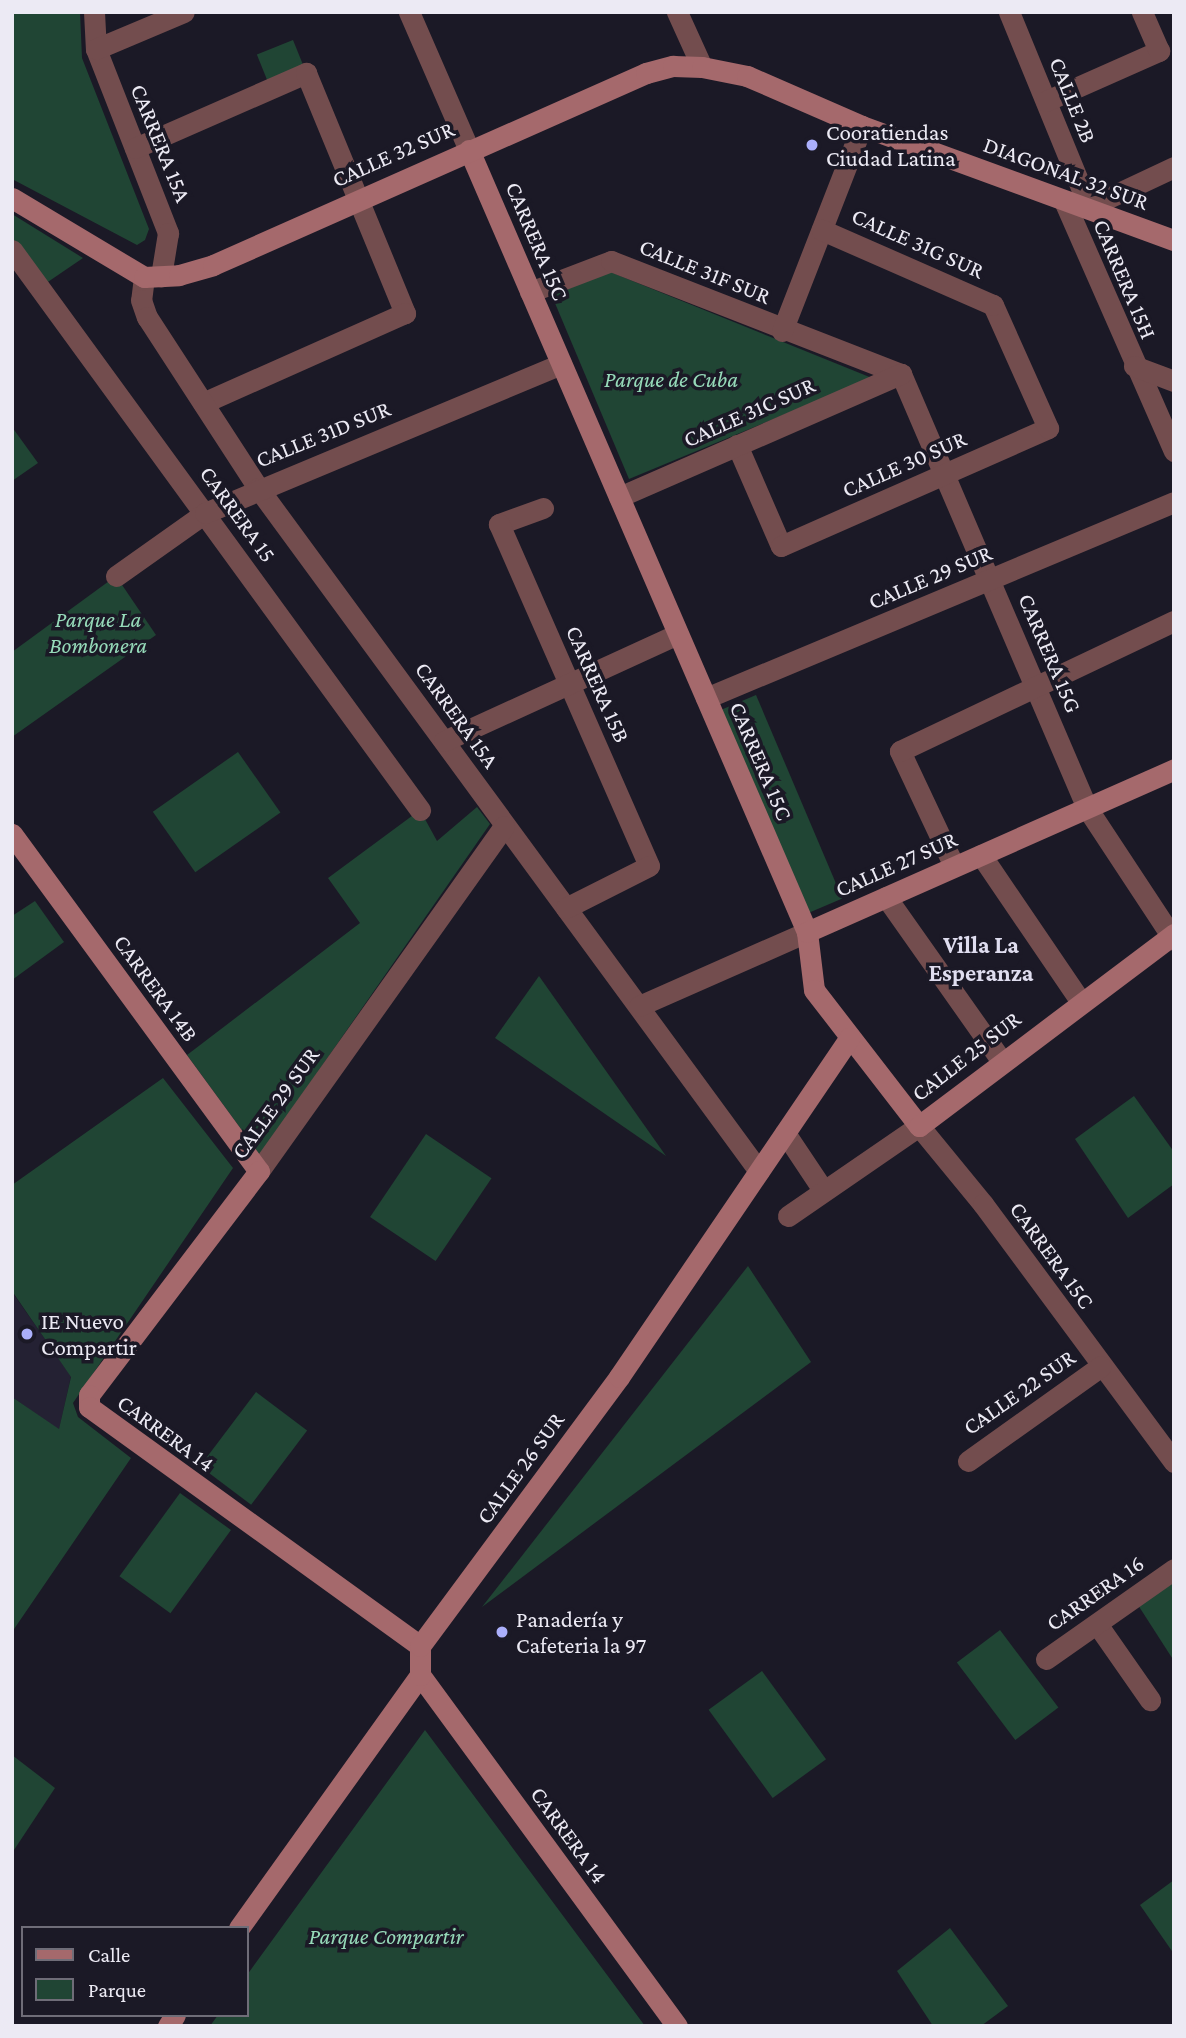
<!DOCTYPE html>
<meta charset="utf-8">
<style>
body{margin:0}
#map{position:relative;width:1186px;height:2038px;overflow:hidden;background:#1b1926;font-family:"Crimson Pro",serif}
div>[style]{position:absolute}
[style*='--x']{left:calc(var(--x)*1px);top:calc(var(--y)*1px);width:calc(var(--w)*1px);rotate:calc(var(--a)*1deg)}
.built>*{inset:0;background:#242133}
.green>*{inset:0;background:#204534;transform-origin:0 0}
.street>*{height:21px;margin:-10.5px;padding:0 10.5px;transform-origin:10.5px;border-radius:10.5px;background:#734d4e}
.secondary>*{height:21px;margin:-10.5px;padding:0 10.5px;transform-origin:10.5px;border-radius:10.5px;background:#a5696c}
.dots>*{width:19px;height:19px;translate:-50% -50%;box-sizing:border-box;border:4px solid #1b1926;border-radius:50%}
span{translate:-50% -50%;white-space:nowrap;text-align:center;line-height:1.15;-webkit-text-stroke:7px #1b1926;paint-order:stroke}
.street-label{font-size:23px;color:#eceaf4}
.poi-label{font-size:23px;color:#eceaf4}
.left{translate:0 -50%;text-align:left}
.park-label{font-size:23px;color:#96dab9;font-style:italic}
.neighbourhood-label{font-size:24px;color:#dfddef;font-weight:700}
.frame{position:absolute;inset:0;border:14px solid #eceaf4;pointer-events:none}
.legend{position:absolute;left:21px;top:1926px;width:228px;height:91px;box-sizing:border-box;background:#1b1926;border:2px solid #6f6d78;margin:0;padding:9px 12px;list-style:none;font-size:21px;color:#eceaf4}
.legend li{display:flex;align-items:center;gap:14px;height:35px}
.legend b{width:35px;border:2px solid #6f6d78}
</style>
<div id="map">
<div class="built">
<i style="clip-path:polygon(12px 1292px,71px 1376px,59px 1430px,12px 1397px)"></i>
</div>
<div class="green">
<i style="clip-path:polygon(12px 12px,80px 12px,82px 58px,149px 229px,145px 240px,137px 245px,12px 179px)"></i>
<i style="left:293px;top:40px;width:35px;height:39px;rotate:68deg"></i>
<i style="clip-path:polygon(12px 214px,83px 258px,39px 288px,12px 246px)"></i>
<i style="clip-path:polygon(608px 271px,872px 378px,629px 479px,552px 296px)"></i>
<i style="clip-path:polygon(12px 427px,38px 463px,12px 481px)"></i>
<i style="clip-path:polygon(116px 576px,156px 635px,12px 737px,12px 652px)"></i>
<i style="left:756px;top:695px;width:221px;height:37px;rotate:67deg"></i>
<i style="left:238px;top:752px;width:74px;height:104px;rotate:55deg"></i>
<i style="clip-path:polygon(477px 807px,490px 824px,260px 1155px,187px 1055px,360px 923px,328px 878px,420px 810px,437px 841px)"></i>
<i style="clip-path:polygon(35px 901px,64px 942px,12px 980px,12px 916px)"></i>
<i style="clip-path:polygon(539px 976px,666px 1156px,495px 1038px)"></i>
<i style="clip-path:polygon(163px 1078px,233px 1168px,73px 1403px,78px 1417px,131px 1458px,12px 1632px,12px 1397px,59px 1429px,71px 1377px,12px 1291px,12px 1185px)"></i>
<i style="clip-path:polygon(1134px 1096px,1174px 1152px,1174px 1184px,1128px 1218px,1075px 1139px)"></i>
<i style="left:426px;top:1134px;width:79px;height:100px;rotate:34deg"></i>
<i style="clip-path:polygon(748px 1266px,811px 1362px,482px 1607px)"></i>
<i style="left:256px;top:1392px;width:64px;height:93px;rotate:37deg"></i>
<i style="left:180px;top:1493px;width:63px;height:103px;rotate:36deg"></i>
<i style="clip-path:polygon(1174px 1579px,1174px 1661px,1138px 1605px)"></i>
<i style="left:1000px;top:1630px;width:97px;height:54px;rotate:53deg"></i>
<i style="left:762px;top:1671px;width:109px;height:66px;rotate:54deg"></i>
<i style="clip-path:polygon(425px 1730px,645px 2026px,210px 2026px,218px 2015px,247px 2015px,247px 1975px)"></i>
<i style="clip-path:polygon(12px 1755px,55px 1788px,12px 1853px)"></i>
<i style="clip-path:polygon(1174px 1880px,1174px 1954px,1140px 1905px)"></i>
<i style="clip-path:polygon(950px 1928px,1008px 2006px,981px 2026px,933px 2026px,897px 1971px)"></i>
</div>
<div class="street">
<i style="--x:94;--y:12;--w:37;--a:87"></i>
<i style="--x:96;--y:49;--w:198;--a:68.6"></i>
<i style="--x:168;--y:233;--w:44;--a:99.2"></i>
<i style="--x:409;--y:12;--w:150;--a:66.5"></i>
<i style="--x:677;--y:12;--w:60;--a:65.6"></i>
<i style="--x:1009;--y:12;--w:211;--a:67.7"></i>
<i style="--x:1089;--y:207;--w:94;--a:-25.2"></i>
<i style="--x:96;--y:49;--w:95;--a:-22.8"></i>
<i style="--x:1046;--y:101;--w:124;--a:-23.9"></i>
<i style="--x:1159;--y:51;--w:43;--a:-113.6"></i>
<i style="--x:135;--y:148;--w:187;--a:-23.7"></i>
<i style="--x:306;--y:73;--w:260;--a:67.6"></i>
<i style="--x:405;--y:313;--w:221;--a:156"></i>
<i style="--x:1065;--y:203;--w:271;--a:66.3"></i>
<i style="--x:12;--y:250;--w:693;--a:53.92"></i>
<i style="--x:144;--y:277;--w:23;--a:97"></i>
<i style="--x:141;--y:300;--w:18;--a:71"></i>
<i style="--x:147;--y:317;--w:204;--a:57"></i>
<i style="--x:258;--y:488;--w:847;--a:53.74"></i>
<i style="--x:530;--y:292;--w:87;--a:-20.9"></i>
<i style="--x:611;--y:261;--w:311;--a:21.3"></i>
<i style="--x:782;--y:331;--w:220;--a:-68.7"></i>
<i style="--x:1134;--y:366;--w:43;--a:20.6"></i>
<i style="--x:901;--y:374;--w:472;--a:66.8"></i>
<i style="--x:1087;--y:808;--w:158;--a:56.6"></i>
<i style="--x:737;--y:445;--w:110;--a:66.5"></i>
<i style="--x:781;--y:546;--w:292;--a:-23.8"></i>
<i style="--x:1048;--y:428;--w:135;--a:-114.1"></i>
<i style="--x:993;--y:305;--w:187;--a:-156.3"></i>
<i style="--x:619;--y:497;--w:308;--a:-23.6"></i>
<i style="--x:543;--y:508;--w:47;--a:160"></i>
<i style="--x:499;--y:524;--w:373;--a:66.3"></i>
<i style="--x:649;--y:866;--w:93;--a:153.2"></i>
<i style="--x:116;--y:576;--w:109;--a:-35.3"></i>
<i style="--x:205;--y:513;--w:386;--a:-22.7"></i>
<i style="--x:706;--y:698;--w:507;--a:-22.72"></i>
<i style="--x:444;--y:741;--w:257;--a:-24.6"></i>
<i style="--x:981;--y:855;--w:178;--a:55.8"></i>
<i style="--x:954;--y:866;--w:127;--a:-115.2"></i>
<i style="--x:900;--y:751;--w:303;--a:-25.4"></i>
<i style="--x:886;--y:897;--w:199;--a:54.8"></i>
<i style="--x:639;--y:1006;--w:184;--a:-23.8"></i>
<i style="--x:785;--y:1133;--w:69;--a:56.3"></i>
<i style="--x:259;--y:1171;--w:423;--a:-54.6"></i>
<i style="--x:788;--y:1216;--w:159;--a:-34.5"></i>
<i style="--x:919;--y:1126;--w:101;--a:50.6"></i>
<i style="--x:983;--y:1204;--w:321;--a:53.5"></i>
<i style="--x:968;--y:1461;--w:163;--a:-35.5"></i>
<i style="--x:1097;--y:1624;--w:93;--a:55.1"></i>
<i style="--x:1046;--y:1659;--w:156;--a:-35.1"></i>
</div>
<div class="secondary">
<i style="--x:469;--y:150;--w:852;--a:66.62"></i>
<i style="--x:807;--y:932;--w:58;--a:83.1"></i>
<i style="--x:814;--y:990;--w:172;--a:52.3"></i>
<i style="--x:919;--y:1126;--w:319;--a:-37"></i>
<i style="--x:12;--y:198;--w:154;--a:30.9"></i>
<i style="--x:144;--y:277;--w:35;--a:-3"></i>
<i style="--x:179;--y:275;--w:35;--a:-16"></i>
<i style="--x:213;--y:265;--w:474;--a:-23.9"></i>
<i style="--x:646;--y:73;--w:28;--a:-15"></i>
<i style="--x:673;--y:66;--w:29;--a:2"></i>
<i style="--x:702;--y:67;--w:46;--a:11.3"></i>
<i style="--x:747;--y:76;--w:125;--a:23.5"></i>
<i style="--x:862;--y:126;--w:332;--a:20.1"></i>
<i style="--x:12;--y:834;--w:418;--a:53.8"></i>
<i style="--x:259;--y:1171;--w:281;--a:127.2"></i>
<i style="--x:89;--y:1395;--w:12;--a:90"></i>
<i style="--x:89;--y:1407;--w:408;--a:35.8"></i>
<i style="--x:807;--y:932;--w:402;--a:-23.9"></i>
<i style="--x:420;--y:1675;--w:435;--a:53.8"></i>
<i style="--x:239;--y:1928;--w:311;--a:-54.4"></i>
<i style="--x:420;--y:1675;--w:29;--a:-90"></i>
<i style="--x:420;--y:1646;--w:335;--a:-53.5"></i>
<i style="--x:619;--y:1377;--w:410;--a:-55.8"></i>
<i style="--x:168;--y:2026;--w:13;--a:-58"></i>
</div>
<div class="dots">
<i style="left:812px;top:145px;background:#abaffb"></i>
<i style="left:27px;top:1334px;background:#abaffb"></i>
<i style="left:502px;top:1632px;background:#abaffb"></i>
</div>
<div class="street-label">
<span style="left:1073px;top:100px;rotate:68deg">CALLE 2B</span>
<span style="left:161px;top:143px;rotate:68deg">CARRERA 15A</span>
<span style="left:393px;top:154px;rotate:-24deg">CALLE 32 SUR</span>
<span style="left:1066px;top:173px;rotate:20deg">DIAGONAL 32 SUR</span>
<span style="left:537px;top:241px;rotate:67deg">CARRERA 15C</span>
<span style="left:918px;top:243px;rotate:24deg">CALLE 31G SUR</span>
<span style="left:705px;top:271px;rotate:22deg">CALLE 31F SUR</span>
<span style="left:1125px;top:279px;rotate:67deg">CARRERA 15H</span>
<span style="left:749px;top:412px;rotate:-24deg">CALLE 31C SUR</span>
<span style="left:323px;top:434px;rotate:-22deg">CALLE 31D SUR</span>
<span style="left:904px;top:464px;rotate:-24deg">CALLE 30 SUR</span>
<span style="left:238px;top:514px;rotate:54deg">CARRERA 15</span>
<span style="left:930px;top:577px;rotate:-23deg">CALLE 29 SUR</span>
<span style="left:1050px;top:653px;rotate:67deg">CARRERA 15G</span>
<span style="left:598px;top:684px;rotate:66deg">CARRERA 15B</span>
<span style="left:457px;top:715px;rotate:54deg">CARRERA 15A</span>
<span style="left:761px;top:761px;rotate:67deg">CARRERA 15C</span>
<span style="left:896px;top:864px;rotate:-24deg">CALLE 27 SUR</span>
<span style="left:156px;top:988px;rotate:54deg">CARRERA 14B</span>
<span style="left:966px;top:1056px;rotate:-38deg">CALLE 25 SUR</span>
<span style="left:275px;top:1103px;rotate:-54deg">CALLE 29 SUR</span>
<span style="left:1052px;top:1255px;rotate:54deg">CARRERA 15C</span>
<span style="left:1019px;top:1392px;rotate:-35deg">CALLE 22 SUR</span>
<span style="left:166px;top:1433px;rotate:36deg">CARRERA 14</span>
<span style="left:520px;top:1468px;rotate:-54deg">CALLE 26 SUR</span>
<span style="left:1095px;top:1593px;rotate:-35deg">CARRERA 16</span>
<span style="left:569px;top:1835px;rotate:54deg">CARRERA 14</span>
</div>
<div class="poi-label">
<span class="left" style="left:826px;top:145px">Cooratiendas<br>Ciudad Latina</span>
<span class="left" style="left:41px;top:1334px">IE Nuevo<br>Compartir</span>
<span class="left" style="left:516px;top:1632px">Panadería y<br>Cafeteria la 97</span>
</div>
<div class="park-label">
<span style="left:671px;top:379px">Parque de Cuba</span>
<span style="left:98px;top:632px">Parque La<br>Bombonera</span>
<span style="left:386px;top:1936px">Parque Compartir</span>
</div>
<div class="neighbourhood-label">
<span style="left:981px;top:959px">Villa La<br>Esperanza</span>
</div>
<div class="frame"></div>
<ul class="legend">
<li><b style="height:9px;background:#a5696c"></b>Calle</li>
<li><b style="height:19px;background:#204534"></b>Parque</li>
</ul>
</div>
